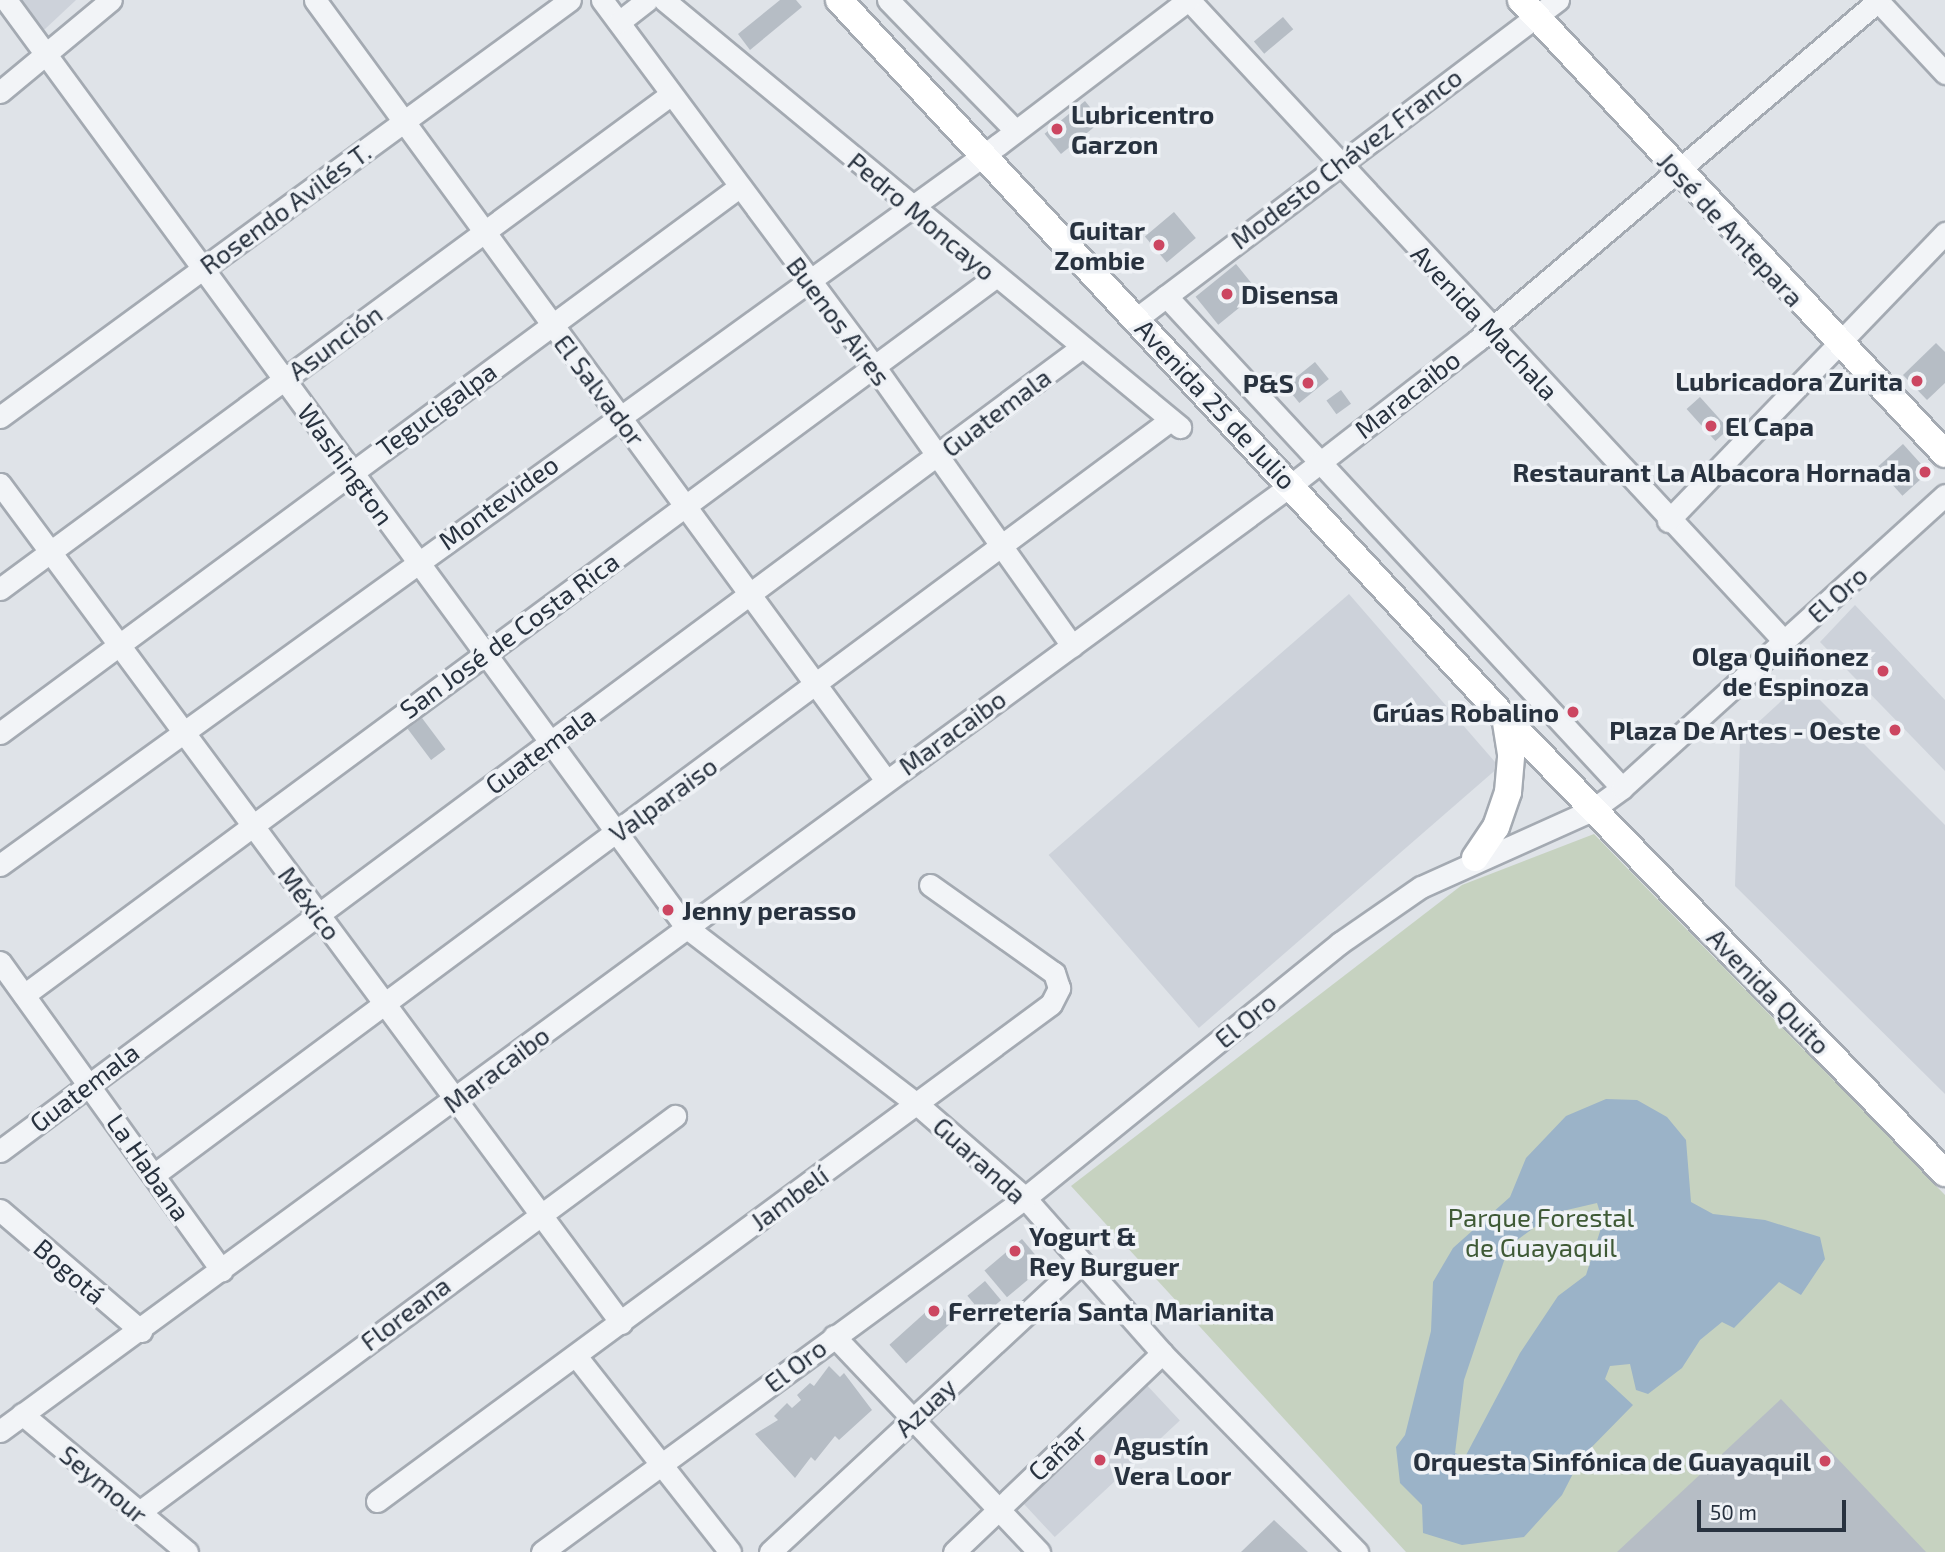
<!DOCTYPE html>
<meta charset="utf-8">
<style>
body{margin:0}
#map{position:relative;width:1945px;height:1552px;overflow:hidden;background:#dfe3e8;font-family:"Exo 2",sans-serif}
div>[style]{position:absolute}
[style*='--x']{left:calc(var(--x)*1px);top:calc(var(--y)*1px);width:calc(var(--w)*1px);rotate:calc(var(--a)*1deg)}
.built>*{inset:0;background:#cdd2da;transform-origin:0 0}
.green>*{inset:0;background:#c6d2c0}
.water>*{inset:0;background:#9bb3c8}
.building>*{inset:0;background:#b6bdc5;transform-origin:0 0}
.roads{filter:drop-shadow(2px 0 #a4aab2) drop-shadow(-2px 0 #a4aab2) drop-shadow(0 2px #a4aab2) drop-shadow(0 -2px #a4aab2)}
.minor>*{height:21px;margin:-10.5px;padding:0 10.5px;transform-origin:10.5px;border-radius:10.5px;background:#f2f4f7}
.major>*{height:26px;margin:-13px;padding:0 13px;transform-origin:13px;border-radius:13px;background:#fff}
.dots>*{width:19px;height:19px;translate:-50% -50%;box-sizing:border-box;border:4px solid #eff2f6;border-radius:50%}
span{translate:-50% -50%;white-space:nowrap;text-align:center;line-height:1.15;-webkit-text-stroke:7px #eff2f6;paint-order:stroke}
.poi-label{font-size:26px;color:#28323f;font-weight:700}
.left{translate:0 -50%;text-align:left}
.right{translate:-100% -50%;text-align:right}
.street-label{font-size:26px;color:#28323f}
.park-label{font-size:26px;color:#3f5a36}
.scale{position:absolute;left:1697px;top:1500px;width:149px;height:32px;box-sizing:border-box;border:4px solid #28323f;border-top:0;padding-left:9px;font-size:21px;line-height:24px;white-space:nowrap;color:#28323f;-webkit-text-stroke:5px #eff2f6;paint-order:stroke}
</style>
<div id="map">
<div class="built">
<i style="clip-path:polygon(22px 0,76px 0,44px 30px)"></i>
<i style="left:1349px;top:594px;width:229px;height:398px;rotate:49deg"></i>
<i style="clip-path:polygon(1855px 605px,1945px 700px,1945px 771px,1820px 642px)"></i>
<i style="clip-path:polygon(1802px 682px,1945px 825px,1945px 1094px,1735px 886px,1740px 739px)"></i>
<i style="left:1143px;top:1381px;width:54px;height:171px;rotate:47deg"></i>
</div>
<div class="green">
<i style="clip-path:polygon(1594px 834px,1945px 1195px,1945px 1552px,1406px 1552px,1071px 1186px,1462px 885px)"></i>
</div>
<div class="water">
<i style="clip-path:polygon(evenodd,1606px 1099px,1637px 1100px,1667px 1117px,1686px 1140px,1691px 1202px,1713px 1214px,1765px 1220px,1820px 1237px,1825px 1259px,1801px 1295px,1779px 1282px,1734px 1328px,1722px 1322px,1700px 1340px,1682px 1368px,1648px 1394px,1636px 1390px,1630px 1364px,1610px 1366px,1605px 1379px,1633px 1405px,1581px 1458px,1562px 1495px,1524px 1537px,1462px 1545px,1423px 1533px,1422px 1505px,1400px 1483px,1396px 1447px,1405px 1435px,1431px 1331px,1433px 1282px,1453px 1248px,1510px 1197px,1526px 1158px,1566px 1116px,1606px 1099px,1597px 1203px,1603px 1222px,1586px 1275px,1558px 1296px,1520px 1353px,1465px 1457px,1455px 1453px,1464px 1380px,1509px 1246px,1554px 1213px,1597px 1203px)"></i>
</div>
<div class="building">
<i style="clip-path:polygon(780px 0,796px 0,802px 7px,750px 50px,738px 34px)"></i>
<i style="left:1283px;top:17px;width:16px;height:38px;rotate:50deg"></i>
<i style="left:1085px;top:101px;width:26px;height:52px;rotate:51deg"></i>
<i style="left:1174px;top:212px;width:34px;height:38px;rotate:50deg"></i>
<i style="left:1236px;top:264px;width:36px;height:52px;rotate:51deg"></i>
<i style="clip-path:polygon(1936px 343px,1945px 352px,1945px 383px,1927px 400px,1903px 375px)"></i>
<i style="left:1315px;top:362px;width:22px;height:38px;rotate:51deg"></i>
<i style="left:1341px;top:390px;width:17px;height:18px;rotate:54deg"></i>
<i style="left:1700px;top:397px;width:43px;height:18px;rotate:48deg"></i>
<i style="left:1903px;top:444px;width:38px;height:35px;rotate:48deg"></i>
<i style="left:422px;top:718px;width:39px;height:18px;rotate:53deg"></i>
<i style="left:1022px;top:1239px;width:35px;height:49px;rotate:50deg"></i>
<i style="left:985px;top:1281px;width:25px;height:23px;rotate:50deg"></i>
<i style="left:937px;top:1302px;width:25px;height:64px;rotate:48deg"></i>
<i style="clip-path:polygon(829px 1366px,840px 1377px,844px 1373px,872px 1410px,839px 1440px,835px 1436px,815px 1461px,811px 1457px,795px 1478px,755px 1434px,778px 1420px,774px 1416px,787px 1403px,792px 1408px,801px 1400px,797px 1395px,810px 1383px,814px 1386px)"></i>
<i style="clip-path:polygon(1781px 1399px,1926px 1552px,1617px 1552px)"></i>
<i style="clip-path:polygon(1274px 1520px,1308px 1552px,1241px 1552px)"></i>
</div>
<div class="roads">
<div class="minor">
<i style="--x:6;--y:0;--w:1150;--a:53.74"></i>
<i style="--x:686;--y:927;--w:291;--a:37.5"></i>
<i style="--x:917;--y:1104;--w:143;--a:41"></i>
<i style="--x:1025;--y:1198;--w:207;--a:48.5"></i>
<i style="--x:1162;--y:1353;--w:279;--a:45.6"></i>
<i style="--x:315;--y:0;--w:965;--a:53.81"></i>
<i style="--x:602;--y:0;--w:456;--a:53.4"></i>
<i style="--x:874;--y:366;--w:343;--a:54.7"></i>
<i style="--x:664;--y:0;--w:670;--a:39.61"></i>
<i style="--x:888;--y:0;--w:183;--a:45.7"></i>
<i style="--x:1189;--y:0;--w:875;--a:47.13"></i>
<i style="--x:1877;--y:0;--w:100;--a:47"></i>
<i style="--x:619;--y:22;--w:36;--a:-38"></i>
<i style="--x:0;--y:92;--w:144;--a:-39.7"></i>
<i style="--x:1166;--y:296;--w:671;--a:47.17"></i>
<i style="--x:1136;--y:319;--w:529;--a:-37.09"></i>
<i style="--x:0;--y:417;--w:706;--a:-36.19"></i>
<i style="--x:0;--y:484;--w:1044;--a:53.49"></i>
<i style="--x:1668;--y:521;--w:400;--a:-46.1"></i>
<i style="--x:0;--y:589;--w:832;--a:-36.4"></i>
<i style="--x:0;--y:733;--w:919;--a:-36.46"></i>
<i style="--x:0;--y:865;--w:1232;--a:-35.82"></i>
<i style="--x:999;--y:144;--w:238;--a:-37.3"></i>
<i style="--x:0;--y:962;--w:380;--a:54.3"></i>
<i style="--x:24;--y:995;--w:1208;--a:-36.48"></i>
<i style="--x:0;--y:1151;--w:1347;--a:-36.61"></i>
<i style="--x:155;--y:1174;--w:1263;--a:-36.6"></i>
<i style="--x:0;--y:1210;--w:186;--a:40.6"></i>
<i style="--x:834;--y:1336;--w:298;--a:46.5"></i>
<i style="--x:576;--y:1356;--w:249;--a:51.8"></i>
<i style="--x:22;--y:1414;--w:215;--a:39.9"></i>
<i style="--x:0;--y:1431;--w:1600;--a:-36.23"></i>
<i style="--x:1291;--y:485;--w:237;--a:-37.8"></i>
<i style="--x:1478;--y:340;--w:526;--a:-40.29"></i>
<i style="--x:377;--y:1501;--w:837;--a:-36.4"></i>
<i style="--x:1051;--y:1004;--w:18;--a:-63"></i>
<i style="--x:1059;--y:988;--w:16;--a:-108"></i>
<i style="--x:1054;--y:973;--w:152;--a:-144.6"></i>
<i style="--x:138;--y:1513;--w:668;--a:-36.48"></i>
<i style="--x:542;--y:1552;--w:599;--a:-36.24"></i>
<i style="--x:1025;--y:1198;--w:405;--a:-39"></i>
<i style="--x:1340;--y:943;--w:98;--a:-34.7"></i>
<i style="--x:1421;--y:887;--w:188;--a:-24.2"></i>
<i style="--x:1592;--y:810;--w:37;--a:-36"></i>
<i style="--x:1622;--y:788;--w:436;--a:-42.2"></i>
<i style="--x:770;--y:1552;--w:425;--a:-42.9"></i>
<i style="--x:954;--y:1552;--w:288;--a:-43.7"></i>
</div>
<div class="major">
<i style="--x:839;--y:0;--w:979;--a:47.15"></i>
<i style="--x:1505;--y:718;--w:633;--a:45.96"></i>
<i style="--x:1521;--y:0;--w:621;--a:46.96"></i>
<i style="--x:1475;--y:858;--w:37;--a:-56"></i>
<i style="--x:1496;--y:827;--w:37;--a:-71"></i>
<i style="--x:1508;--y:792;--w:38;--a:-85"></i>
<i style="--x:1511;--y:754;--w:36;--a:-99"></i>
</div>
</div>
<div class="dots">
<i style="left:1057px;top:129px;background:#cc4661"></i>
<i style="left:1159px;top:245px;background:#cc4661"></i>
<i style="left:1227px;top:294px;background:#cc4661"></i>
<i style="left:1917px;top:381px;background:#cc4661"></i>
<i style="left:1308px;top:383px;background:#cc4661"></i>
<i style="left:1711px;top:426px;background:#cc4661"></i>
<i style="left:1925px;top:472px;background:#cc4661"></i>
<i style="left:1883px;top:671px;background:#cc4661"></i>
<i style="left:1573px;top:712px;background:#cc4661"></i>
<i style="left:1895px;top:730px;background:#cc4661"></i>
<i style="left:668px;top:910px;background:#cc4661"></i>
<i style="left:1015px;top:1251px;background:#cc4661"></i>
<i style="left:934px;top:1311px;background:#cc4661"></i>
<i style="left:1100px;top:1460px;background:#cc4661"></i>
<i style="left:1825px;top:1461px;background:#cc4661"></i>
</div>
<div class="poi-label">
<span class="left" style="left:1071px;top:129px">Lubricentro<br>Garzon</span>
<span class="right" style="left:1145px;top:245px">Guitar<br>Zombie</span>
<span class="left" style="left:1241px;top:294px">Disensa</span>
<span class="right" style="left:1903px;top:381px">Lubricadora Zurita</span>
<span class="right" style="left:1294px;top:383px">P&amp;S</span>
<span class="left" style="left:1725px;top:426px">El Capa</span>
<span class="right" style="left:1911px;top:472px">Restaurant La Albacora Hornada</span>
<span class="right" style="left:1869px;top:671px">Olga Quiñonez<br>de Espinoza</span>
<span class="right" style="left:1559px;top:712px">Grúas Robalino</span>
<span class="right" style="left:1881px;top:730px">Plaza De Artes - Oeste</span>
<span class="left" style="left:682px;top:910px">Jenny perasso</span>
<span class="left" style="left:1029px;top:1251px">Yogurt &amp;<br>Rey Burguer</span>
<span class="left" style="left:948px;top:1311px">Ferretería Santa Marianita</span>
<span class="left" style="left:1114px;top:1460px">Agustín<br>Vera Loor</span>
<span class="right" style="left:1811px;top:1461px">Orquesta Sinfónica de Guayaquil</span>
</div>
<div class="street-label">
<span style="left:1346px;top:158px;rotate:-37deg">Modesto Chávez Franco</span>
<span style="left:285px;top:208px;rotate:-36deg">Rosendo Avilés T.</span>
<span style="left:922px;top:216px;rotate:40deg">Pedro Moncayo</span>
<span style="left:1731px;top:229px;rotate:47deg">José de Antepara</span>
<span style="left:839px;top:321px;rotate:53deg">Buenos Aires</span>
<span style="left:1485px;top:322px;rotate:47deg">Avenida Machala</span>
<span style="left:335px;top:342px;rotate:-36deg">Asunción</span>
<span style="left:600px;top:390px;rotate:53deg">El Salvador</span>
<span style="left:1407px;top:394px;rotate:-38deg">Maracaibo</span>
<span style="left:1216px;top:404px;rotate:47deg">Avenida 25 de Julio</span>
<span style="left:436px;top:409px;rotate:-36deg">Tegucigalpa</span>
<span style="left:996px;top:412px;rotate:-37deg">Guatemala</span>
<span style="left:346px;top:464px;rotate:54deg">Washington</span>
<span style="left:498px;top:502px;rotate:-36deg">Montevideo</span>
<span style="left:1837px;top:594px;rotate:-42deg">El Oro</span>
<span style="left:509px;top:635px;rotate:-36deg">San José de Costa Rica</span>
<span style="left:952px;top:732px;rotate:-36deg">Maracaibo</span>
<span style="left:540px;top:750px;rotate:-36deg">Guatemala</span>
<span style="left:663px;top:799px;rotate:-36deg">Valparaiso</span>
<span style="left:310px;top:903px;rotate:53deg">México</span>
<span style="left:1769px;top:991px;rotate:46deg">Avenida Quito</span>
<span style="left:1245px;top:1020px;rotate:-39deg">El Oro</span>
<span style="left:496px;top:1069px;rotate:-37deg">Maracaibo</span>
<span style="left:84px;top:1087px;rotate:-37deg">Guatemala</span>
<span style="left:980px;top:1160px;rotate:42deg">Guaranda</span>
<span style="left:149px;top:1167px;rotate:55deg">La Habana</span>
<span style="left:789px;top:1198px;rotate:-36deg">Jambelí</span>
<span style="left:70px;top:1271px;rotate:41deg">Bogotá</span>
<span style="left:405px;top:1313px;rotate:-37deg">Floreana</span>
<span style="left:795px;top:1365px;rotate:-37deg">El Oro</span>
<span style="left:925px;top:1407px;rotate:-43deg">Azuay</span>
<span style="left:1057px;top:1452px;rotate:-43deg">Cañar</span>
<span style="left:104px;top:1484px;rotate:40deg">Seymour</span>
</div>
<div class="park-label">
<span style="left:1541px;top:1232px">Parque Forestal<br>de Guayaquil</span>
</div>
<div class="scale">50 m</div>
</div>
